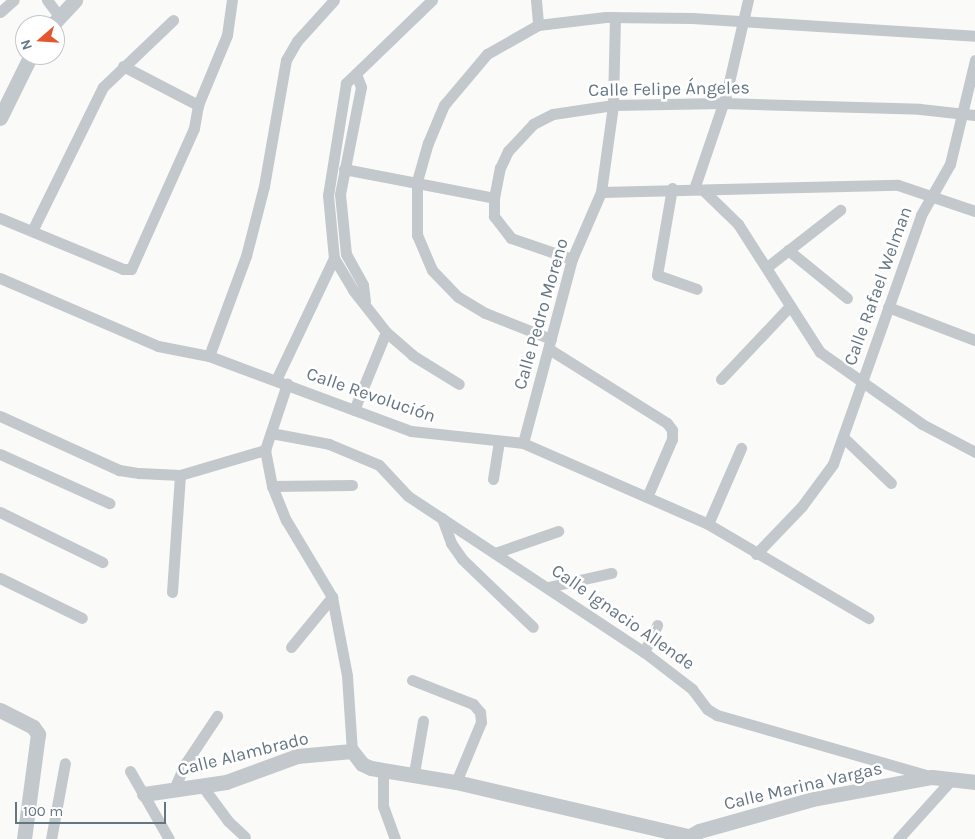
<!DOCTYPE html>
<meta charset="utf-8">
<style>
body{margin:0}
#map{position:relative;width:975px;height:839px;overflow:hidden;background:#fafaf8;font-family:Karla,sans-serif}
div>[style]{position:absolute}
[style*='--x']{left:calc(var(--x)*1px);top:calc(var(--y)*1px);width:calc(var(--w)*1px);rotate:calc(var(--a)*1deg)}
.minor>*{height:11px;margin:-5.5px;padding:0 5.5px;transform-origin:5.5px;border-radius:5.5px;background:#c3c8cc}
.tertiary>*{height:15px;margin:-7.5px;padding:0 7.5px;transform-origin:7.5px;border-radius:7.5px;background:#c3c8cc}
span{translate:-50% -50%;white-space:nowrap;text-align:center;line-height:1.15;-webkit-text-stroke:5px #fff;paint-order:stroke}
.street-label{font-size:18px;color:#657683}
.north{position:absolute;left:15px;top:15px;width:50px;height:50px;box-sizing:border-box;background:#fff;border:1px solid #c1c8cd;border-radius:50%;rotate:251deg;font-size:14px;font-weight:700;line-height:20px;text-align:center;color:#657683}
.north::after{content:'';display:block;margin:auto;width:18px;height:22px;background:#e4572e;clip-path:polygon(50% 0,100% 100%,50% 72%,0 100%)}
.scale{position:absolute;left:15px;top:802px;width:151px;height:22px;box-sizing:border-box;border:2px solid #657683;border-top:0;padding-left:6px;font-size:15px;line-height:18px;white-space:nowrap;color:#657683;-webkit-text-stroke:4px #fff;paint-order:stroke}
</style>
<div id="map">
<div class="minor">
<i style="--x:47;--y:0;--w:20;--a:53"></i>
<i style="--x:432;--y:0;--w:120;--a:136"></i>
<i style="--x:346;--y:83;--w:113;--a:99.1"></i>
<i style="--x:328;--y:195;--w:63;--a:84.6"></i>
<i style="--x:334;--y:258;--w:37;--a:59"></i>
<i style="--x:353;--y:290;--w:53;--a:51.8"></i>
<i style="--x:386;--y:332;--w:35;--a:41"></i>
<i style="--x:412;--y:355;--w:55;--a:31.7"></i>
<i style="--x:536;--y:0;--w:25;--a:85"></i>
<i style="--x:0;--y:12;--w:18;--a:-41"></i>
<i style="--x:123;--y:66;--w:85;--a:27.5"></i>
<i style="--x:356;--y:74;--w:14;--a:69"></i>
<i style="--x:361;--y:87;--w:109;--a:101.1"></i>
<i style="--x:340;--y:194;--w:60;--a:84.3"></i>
<i style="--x:346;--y:254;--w:35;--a:61"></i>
<i style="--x:363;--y:285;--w:16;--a:83"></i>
<i style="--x:344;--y:169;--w:153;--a:10.9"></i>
<i style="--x:672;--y:188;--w:88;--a:99.8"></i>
<i style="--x:657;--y:275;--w:42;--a:19.3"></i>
<i style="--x:694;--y:189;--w:99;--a:-71.2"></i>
<i style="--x:726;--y:95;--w:98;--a:-77"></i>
<i style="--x:703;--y:190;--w:49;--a:44.2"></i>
<i style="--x:738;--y:224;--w:152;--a:57.4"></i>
<i style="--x:820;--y:352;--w:125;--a:35.2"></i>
<i style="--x:922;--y:424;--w:60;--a:27.8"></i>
<i style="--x:601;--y:192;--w:297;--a:-1.4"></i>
<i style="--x:898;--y:185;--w:81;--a:18.7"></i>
<i style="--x:0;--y:218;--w:133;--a:22.5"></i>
<i style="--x:123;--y:269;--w:8;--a:0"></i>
<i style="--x:131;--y:269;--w:154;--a:-65.9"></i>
<i style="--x:194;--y:128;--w:23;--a:-80"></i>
<i style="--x:198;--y:105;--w:76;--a:-67.5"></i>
<i style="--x:227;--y:35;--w:35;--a:-82"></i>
<i style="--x:33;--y:229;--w:158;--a:-63.8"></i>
<i style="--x:103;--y:87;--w:97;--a:-43.7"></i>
<i style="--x:788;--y:250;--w:76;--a:39.1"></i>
<i style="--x:572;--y:259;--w:65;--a:-161"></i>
<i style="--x:511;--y:238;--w:28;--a:-128"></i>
<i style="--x:494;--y:216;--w:18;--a:-90"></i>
<i style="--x:494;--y:198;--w:31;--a:-79"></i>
<i style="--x:500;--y:168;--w:19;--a:-65"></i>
<i style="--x:508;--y:151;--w:37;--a:-47"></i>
<i style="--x:533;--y:124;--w:22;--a:-27"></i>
<i style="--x:553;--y:114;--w:61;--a:-8.5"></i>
<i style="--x:613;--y:105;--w:110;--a:-1"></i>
<i style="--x:723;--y:103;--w:197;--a:1.7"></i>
<i style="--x:920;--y:109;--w:55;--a:6.2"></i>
<i style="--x:767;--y:267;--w:93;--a:-38"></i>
<i style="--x:0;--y:278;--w:172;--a:23.3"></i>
<i style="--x:158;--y:346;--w:52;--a:11.1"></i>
<i style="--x:209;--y:356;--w:215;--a:20.4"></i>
<i style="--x:411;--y:431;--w:113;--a:6.1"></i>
<i style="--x:523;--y:443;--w:202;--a:23.6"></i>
<i style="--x:708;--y:524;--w:186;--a:30.4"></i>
<i style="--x:888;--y:307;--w:93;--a:20.8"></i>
<i style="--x:551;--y:339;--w:71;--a:-158.5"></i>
<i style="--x:485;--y:313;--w:31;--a:-149"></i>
<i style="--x:458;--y:297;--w:37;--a:-134"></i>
<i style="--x:432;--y:270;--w:38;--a:-113"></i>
<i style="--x:417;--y:235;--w:54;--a:-90"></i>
<i style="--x:417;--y:181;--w:40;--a:-74"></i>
<i style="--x:428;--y:143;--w:41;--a:-67.2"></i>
<i style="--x:444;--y:105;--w:67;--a:-49.9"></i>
<i style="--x:487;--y:54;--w:59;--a:-29.6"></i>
<i style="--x:538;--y:25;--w:68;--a:-6.7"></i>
<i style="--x:606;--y:17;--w:86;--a:0.7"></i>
<i style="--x:692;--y:18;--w:284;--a:3.6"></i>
<i style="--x:549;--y:349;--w:139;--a:32.1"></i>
<i style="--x:667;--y:423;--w:9;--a:54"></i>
<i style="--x:672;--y:430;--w:9;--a:90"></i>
<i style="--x:672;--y:439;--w:63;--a:113.3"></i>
<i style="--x:209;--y:356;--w:107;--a:-69.7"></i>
<i style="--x:246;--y:256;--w:72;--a:-75.6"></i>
<i style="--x:264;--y:186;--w:128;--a:-80.1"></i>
<i style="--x:286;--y:60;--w:22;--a:-60"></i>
<i style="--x:297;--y:41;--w:55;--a:-47.9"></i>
<i style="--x:721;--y:379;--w:100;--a:-46.6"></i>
<i style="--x:276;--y:380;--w:135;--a:-64.6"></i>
<i style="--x:354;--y:410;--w:84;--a:-67.7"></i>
<i style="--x:0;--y:416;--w:131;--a:24.4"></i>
<i style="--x:119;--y:470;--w:20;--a:9"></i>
<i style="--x:139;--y:473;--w:41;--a:2.8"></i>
<i style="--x:180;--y:475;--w:89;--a:-16.4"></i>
<i style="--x:271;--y:433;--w:59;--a:10.7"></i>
<i style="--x:329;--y:444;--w:54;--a:22.8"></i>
<i style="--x:379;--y:465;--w:42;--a:46.9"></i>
<i style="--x:408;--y:496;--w:283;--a:33.5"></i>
<i style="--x:644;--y:652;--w:61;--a:37.6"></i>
<i style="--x:692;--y:689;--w:25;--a:53"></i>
<i style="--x:707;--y:709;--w:12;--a:31"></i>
<i style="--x:717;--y:715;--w:222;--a:16"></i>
<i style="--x:844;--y:438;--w:65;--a:43.8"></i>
<i style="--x:523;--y:443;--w:190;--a:-75.1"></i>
<i style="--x:572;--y:259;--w:73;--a:-66.6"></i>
<i style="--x:601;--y:192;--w:88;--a:-82.1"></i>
<i style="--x:613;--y:105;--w:88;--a:-88.7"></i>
<i style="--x:265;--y:450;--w:37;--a:79"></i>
<i style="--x:272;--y:486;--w:37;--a:68"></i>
<i style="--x:286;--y:520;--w:90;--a:59.1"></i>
<i style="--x:332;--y:597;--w:80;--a:79.2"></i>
<i style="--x:347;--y:676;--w:75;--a:86.2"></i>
<i style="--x:265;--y:450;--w:70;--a:-71.6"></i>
<i style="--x:0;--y:454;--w:120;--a:24.2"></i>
<i style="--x:493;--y:479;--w:37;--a:-81"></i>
<i style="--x:272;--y:486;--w:80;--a:-0.7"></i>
<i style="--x:0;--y:512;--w:114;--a:26.1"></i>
<i style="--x:442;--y:518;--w:27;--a:70"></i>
<i style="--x:451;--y:543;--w:19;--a:55"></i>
<i style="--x:462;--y:559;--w:98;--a:43.8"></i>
<i style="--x:708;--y:524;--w:83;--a:-66.5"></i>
<i style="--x:495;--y:553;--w:67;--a:-19.2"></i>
<i style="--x:756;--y:554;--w:66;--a:-46.2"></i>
<i style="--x:802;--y:506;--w:52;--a:-53.6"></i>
<i style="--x:833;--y:464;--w:264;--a:-70.5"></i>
<i style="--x:921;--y:215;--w:59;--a:-60.4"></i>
<i style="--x:950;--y:164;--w:107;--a:-76.5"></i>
<i style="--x:0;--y:578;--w:91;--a:26"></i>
<i style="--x:548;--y:587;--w:65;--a:-12.5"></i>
<i style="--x:172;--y:592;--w:117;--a:-86.1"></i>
<i style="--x:291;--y:647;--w:65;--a:-50.6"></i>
<i style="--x:644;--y:652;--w:30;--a:-64"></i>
<i style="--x:412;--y:680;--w:66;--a:21.5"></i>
<i style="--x:473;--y:704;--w:11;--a:49"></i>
<i style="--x:480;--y:712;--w:10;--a:84"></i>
<i style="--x:481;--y:722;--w:65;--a:112.6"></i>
<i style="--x:383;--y:769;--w:37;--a:90"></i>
<i style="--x:383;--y:806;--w:35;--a:70"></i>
<i style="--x:130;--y:771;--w:78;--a:60.2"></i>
<i style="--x:414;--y:773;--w:53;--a:-80.2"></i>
<i style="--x:203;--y:787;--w:42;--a:53.7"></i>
<i style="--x:228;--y:821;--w:23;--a:43"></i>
<i style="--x:173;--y:791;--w:30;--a:-66"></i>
<i style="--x:185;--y:764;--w:58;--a:-56.3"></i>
<i style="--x:51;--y:839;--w:77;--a:-79.6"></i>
<i style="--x:898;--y:839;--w:82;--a:-48"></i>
</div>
<div class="tertiary">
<i style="--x:52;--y:25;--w:34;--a:-47"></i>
<i style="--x:0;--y:118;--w:70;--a:-63.8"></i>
<i style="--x:0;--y:710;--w:37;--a:27"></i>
<i style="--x:33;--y:727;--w:9;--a:54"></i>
<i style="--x:38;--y:734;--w:106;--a:97.6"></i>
<i style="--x:144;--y:794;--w:83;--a:-8.3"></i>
<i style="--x:226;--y:782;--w:76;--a:-20.1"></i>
<i style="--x:297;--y:756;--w:55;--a:-5.2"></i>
<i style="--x:352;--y:751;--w:16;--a:52"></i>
<i style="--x:362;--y:764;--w:10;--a:24"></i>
<i style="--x:371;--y:768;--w:86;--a:9.4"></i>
<i style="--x:456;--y:782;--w:238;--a:13.1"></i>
<i style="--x:684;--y:839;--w:17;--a:-28"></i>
<i style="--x:699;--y:831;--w:118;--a:-15.7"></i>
<i style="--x:813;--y:799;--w:121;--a:-10.5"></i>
<i style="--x:932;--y:777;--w:43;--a:6.6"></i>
</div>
<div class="street-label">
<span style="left:669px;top:89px;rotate:-1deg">Calle Felipe Ángeles</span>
<span style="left:878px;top:286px;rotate:-70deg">Calle Rafael Welman</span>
<span style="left:541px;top:314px;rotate:-74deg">Calle Pedro Moreno</span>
<span style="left:371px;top:395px;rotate:19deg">Calle Revolución</span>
<span style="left:623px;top:617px;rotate:35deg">Calle Ignacio Allende</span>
<span style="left:243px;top:754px;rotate:-14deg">Calle Alambrado</span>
<span style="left:803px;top:786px;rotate:-13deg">Calle Marina Vargas</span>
</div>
<div class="north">N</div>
<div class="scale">100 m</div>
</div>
